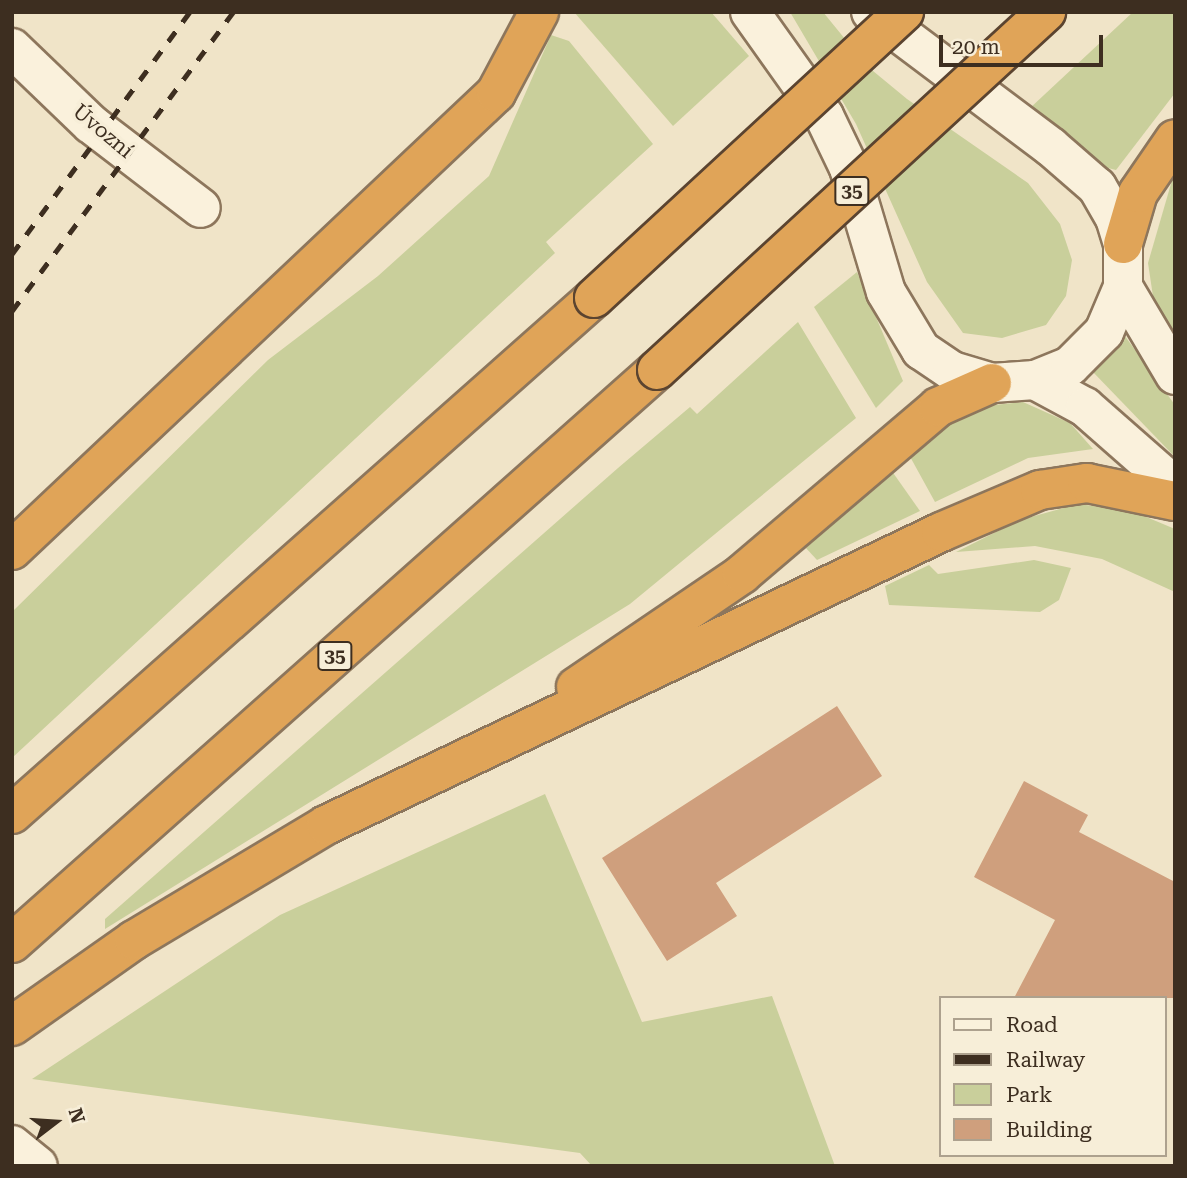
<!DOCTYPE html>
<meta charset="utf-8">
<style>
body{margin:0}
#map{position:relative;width:1187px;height:1178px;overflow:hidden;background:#f0e4c8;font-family:"Roboto Serif",serif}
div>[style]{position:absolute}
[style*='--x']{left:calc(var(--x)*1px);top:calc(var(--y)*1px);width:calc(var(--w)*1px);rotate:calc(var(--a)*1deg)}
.green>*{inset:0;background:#c9cf9b}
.building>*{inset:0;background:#cf9f7d}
.roads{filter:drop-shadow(2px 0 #8d765c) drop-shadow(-2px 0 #8d765c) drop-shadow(0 2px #8d765c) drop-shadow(0 -2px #8d765c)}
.street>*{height:38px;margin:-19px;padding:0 19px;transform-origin:19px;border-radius:19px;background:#faf1dc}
.secondary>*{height:38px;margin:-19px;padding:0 19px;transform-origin:19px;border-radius:19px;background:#faf1dc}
.highway>*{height:38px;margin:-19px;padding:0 19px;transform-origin:19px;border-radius:19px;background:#e0a458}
.rail>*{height:5px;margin-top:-2.5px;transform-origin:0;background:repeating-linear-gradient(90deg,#3d2e20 0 12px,transparent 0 24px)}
.bridges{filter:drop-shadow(2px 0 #5b4430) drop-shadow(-2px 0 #5b4430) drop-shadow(0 2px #5b4430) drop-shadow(0 -2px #5b4430)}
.highway-bridge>*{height:38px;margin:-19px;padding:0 19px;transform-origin:19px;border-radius:19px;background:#e0a458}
span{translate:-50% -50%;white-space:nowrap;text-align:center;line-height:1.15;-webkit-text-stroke:7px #f7eed8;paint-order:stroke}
.shield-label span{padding:2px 5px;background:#f7eed8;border:2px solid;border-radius:5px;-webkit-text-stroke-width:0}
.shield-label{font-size:19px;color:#3d2e20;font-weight:700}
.street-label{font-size:21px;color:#3d2e20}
.frame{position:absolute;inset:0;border:14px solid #3d2e20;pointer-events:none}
.legend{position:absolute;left:939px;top:996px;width:228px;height:161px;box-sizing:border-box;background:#f7eed8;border:2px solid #ada18e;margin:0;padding:9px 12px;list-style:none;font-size:21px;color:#3d2e20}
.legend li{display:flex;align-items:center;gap:14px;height:35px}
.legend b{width:35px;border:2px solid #ada18e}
.north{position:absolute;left:21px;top:1087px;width:70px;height:70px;-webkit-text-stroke:5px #f7eed8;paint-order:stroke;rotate:73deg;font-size:19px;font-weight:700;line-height:28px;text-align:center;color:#3d2e20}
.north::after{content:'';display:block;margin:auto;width:24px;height:32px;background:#3d2e20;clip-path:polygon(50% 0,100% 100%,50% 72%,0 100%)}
.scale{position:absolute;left:939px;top:35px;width:164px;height:32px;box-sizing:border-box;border:4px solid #3d2e20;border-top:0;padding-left:9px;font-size:21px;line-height:24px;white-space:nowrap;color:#3d2e20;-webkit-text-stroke:5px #f7eed8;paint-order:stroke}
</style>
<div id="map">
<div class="green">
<i style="clip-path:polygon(574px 12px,711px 12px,749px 56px,673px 126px)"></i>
<i style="clip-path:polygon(790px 12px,823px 12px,867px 66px,907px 99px,1028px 183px,1060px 224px,1072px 260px,1066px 296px,1046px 325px,1002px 338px,963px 333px,927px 282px,856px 124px)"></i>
<i style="clip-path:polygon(1133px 12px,1175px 12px,1175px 93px,1116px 170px,1092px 164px,1029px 109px)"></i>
<i style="clip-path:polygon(551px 35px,569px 41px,653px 144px,546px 242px,555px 253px,12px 758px,12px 612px,268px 360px,378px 276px,489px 176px)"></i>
<i style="clip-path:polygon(1175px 170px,1175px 347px,1157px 323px,1148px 263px)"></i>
<i style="clip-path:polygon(857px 272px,903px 381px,876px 408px,814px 307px)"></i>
<i style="clip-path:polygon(798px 322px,856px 418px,630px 604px,105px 929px,105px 919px,618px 468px,690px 407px,697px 414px)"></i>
<i style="clip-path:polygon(1122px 332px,1175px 405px,1175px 457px,1092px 371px)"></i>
<i style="clip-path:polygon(1023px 402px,1070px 423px,1093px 449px,1028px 458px,935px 502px,908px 453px,941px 423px,975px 407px)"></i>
<i style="clip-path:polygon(889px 467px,920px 511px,817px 560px,805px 547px)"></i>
<i style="clip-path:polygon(1078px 504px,1132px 511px,1175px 529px,1175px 592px,1102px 559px,1035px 546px,956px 552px,1020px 520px)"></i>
<i style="clip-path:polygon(1034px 560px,1071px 568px,1059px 600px,1040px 612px,889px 605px,885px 586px,929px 565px,938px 574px)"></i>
<i style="clip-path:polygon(545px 794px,642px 1022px,772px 996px,835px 1166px,592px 1166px,580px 1153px,32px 1079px,280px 915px)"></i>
</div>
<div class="building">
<i style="clip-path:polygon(837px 706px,882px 776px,716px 883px,737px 916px,667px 961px,602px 858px)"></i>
<i style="clip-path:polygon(1024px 781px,1088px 815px,1079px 832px,1175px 882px,1175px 998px,1014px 998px,1055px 920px,974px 877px)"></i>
</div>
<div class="roads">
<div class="street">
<i style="--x:12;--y:48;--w:110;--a:43.9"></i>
<i style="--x:91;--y:124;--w:138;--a:37.4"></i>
<i style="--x:12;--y:1145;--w:33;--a:39"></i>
</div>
<div class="secondary">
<i style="--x:750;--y:12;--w:128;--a:54.6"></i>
<i style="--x:824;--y:116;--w:58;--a:64.3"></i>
<i style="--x:849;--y:168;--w:129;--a:73.4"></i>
<i style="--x:886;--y:292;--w:68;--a:58.9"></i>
<i style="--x:921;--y:350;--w:37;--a:34"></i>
<i style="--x:952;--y:371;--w:42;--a:16.7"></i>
<i style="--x:992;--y:383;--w:43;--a:-4"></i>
<i style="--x:1035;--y:380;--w:38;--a:-22"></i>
<i style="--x:1070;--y:366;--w:48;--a:-45"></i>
<i style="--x:1104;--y:332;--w:49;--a:-67.1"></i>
<i style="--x:1123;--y:287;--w:43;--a:-90"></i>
<i style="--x:1123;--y:244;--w:27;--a:-107"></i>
<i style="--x:1115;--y:218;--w:36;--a:-120"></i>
<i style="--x:1097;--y:187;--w:61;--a:-139"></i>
<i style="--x:1051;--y:147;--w:225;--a:-143.1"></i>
<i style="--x:1123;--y:287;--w:102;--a:59.4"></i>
<i style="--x:1035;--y:380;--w:57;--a:28.4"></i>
<i style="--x:1085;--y:407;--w:120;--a:41.3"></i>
</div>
<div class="highway">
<i style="--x:1123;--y:244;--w:53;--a:-73.6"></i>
<i style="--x:1138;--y:193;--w:65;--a:-55.6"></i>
<i style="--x:12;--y:550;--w:666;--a:-43.36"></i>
<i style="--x:496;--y:93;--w:92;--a:-62"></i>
<i style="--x:576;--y:687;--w:201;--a:-34.2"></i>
<i style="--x:742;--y:574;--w:257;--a:-40.4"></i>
<i style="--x:938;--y:407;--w:59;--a:-24"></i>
<i style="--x:12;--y:814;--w:778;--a:-41.56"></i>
<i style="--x:12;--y:943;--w:863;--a:-41.62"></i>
<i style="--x:12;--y:1026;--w:149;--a:-35.2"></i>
<i style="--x:134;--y:940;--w:224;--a:-30.9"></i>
<i style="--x:326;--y:825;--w:681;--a:-25.47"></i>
<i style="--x:941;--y:532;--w:108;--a:-23"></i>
<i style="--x:1040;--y:490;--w:48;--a:-8.5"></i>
<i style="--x:1087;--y:483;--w:90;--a:11.6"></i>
</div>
</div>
<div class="rail">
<i style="--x:12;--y:254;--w:300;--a:-53.7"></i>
<i style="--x:12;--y:311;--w:372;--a:-53.5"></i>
</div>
<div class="bridges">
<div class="highway-bridge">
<i style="--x:594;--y:298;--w:422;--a:-42.7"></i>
<i style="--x:657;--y:370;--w:529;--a:-42.62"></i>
</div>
</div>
<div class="shield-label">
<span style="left:852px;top:191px">35</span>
<span style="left:335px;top:656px">35</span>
</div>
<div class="street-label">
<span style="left:103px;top:131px;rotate:40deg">Úvozní</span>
</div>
<div class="frame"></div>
<ul class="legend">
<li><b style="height:9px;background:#faf1dc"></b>Road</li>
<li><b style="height:9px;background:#3d2e20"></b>Railway</li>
<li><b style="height:19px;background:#c9cf9b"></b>Park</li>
<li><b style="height:19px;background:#cf9f7d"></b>Building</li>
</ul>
<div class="north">N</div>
<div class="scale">20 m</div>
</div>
